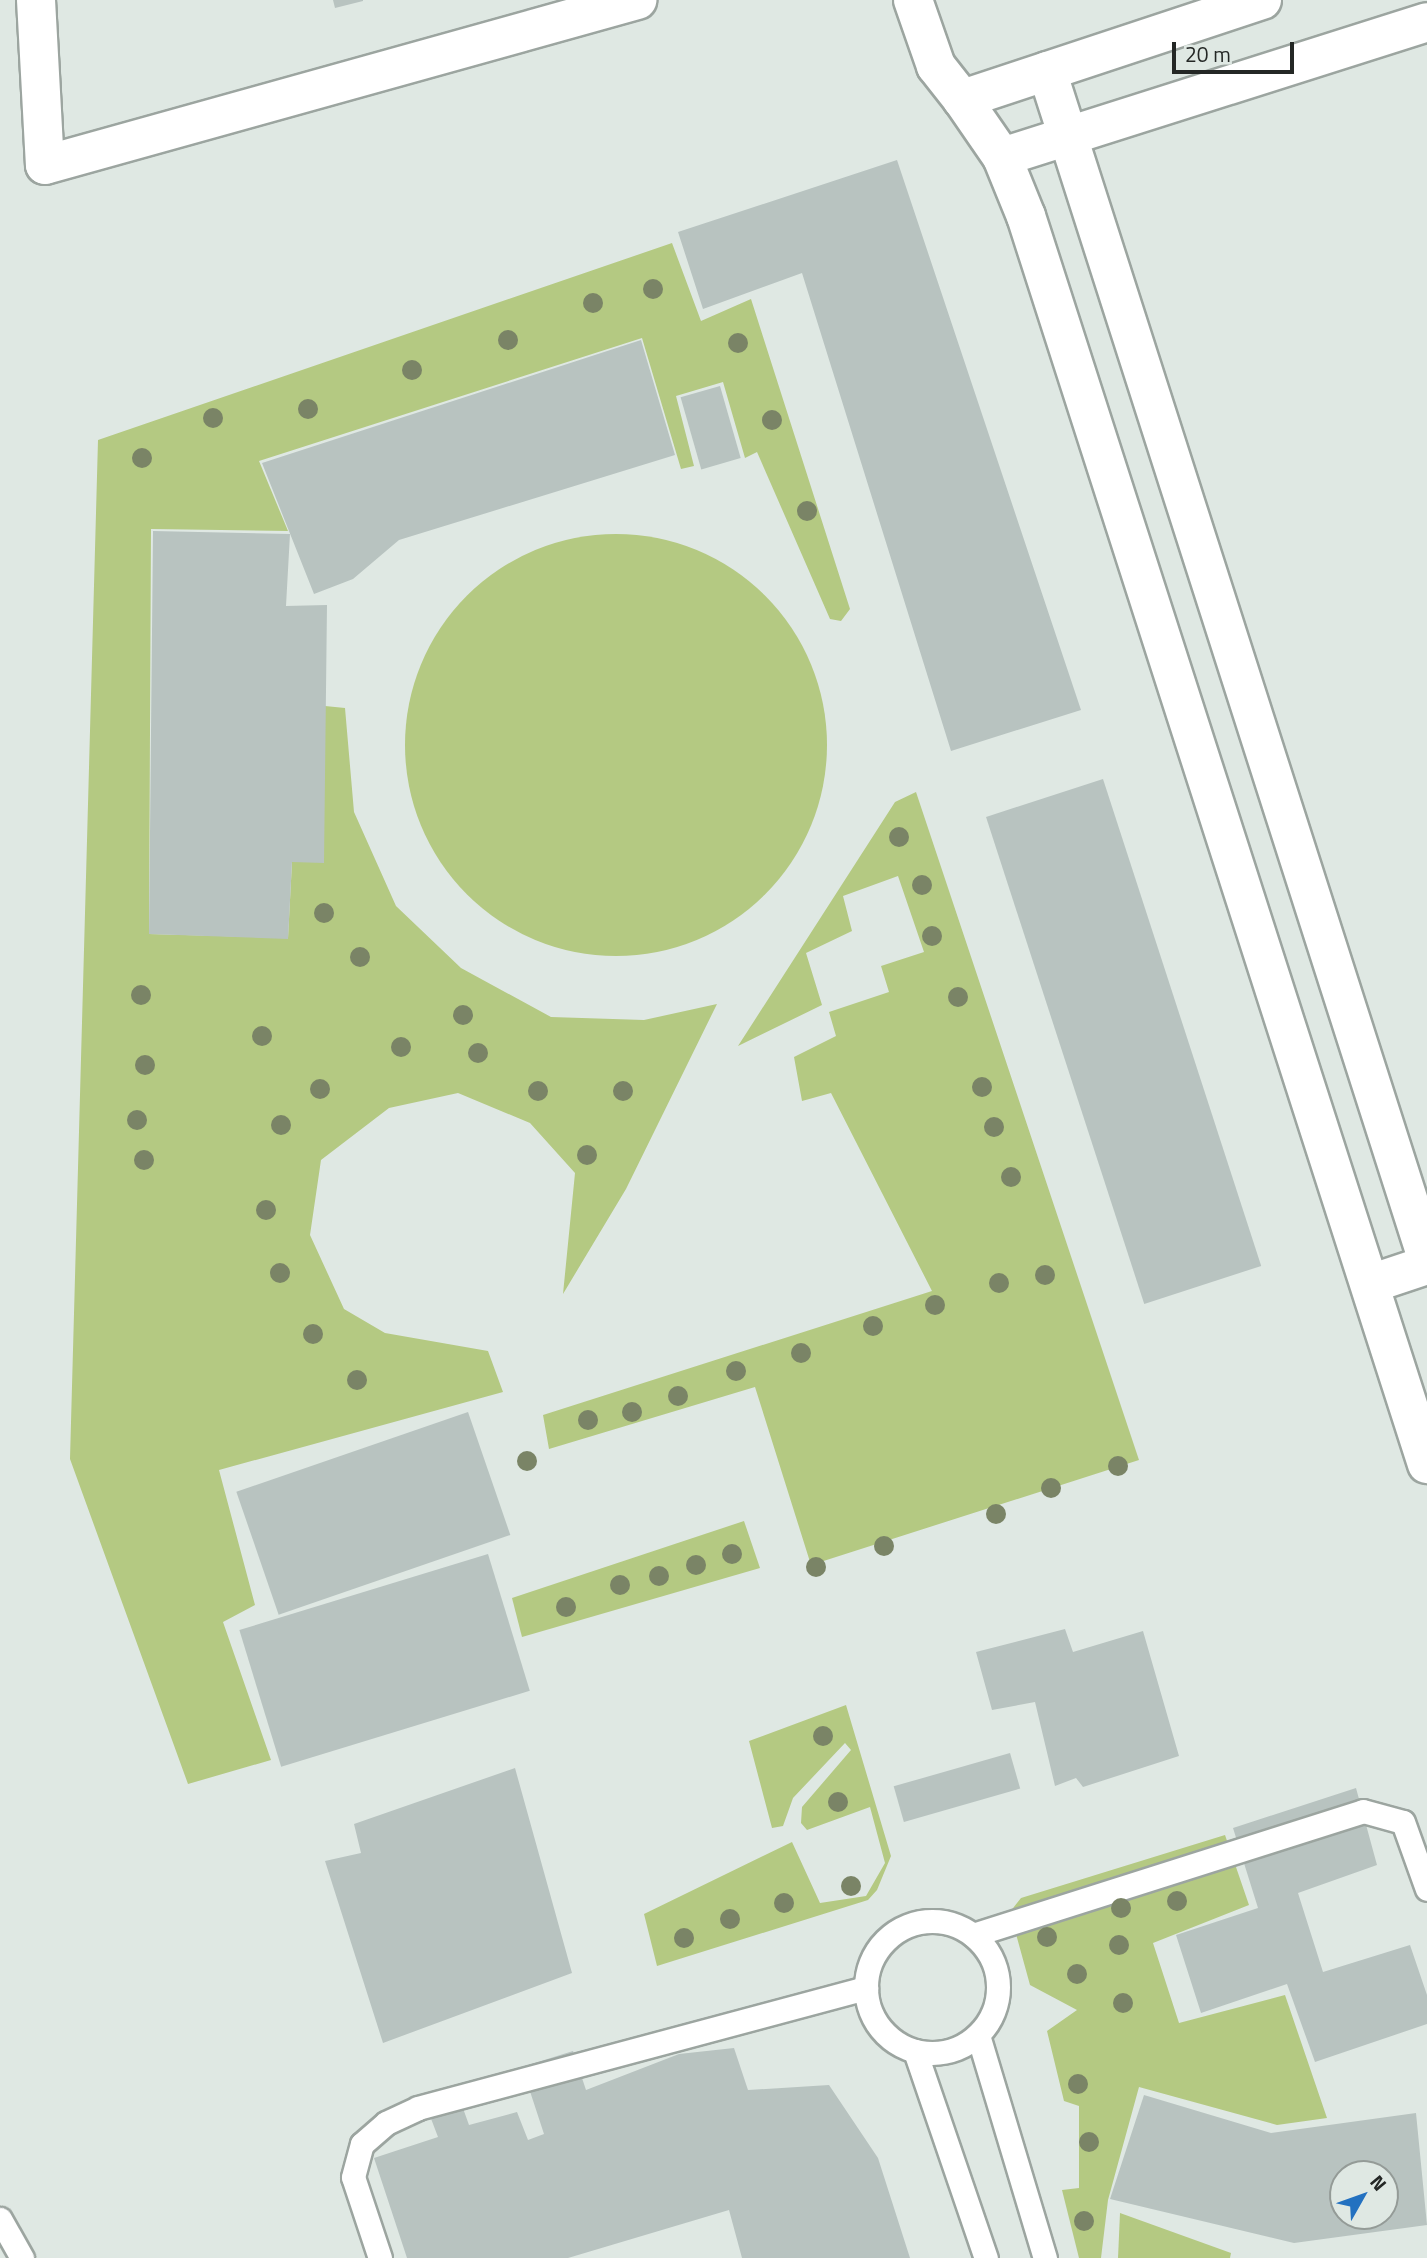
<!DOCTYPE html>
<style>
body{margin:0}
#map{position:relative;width:1427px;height:2258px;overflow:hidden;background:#dfe8e3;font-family:"Titillium Web",sans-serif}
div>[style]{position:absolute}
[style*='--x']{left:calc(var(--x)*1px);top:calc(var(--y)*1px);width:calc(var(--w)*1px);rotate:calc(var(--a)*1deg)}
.green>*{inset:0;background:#b4c982}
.round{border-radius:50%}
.building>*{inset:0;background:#b8c3c0;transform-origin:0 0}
.roads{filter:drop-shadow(2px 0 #9ca5a0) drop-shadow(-2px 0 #9ca5a0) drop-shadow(0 2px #9ca5a0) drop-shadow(0 -2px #9ca5a0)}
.lane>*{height:23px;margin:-11.5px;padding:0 11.5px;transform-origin:11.5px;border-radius:11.5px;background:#fff}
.lane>.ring{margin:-11.5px;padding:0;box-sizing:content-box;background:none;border:23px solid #fff;border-radius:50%}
.street>*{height:38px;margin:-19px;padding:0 19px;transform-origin:19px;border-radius:19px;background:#fff}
.secondary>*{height:38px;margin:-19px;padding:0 19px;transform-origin:19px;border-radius:19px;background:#fff}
.trees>*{width:20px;height:20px;margin:-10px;border-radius:50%;background:#7a8466}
span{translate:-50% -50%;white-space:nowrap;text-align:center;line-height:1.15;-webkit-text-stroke:7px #dfe8e3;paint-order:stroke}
.north{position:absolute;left:1329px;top:2160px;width:70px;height:70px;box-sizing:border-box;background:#dfe8e3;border:2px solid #949b97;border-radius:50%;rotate:50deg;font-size:19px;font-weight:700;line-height:28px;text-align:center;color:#242725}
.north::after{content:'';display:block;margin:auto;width:24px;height:32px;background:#2371c0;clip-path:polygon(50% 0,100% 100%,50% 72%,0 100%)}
.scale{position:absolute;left:1172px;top:42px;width:122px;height:32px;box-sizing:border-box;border:4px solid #242725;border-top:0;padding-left:9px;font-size:21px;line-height:24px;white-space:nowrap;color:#242725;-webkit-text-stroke:5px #dfe8e3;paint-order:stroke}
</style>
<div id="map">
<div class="green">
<i style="clip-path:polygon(672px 243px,701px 321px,751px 299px,850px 609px,841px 621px,830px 619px,757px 452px,745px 458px,723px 382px,676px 396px,694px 466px,681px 469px,642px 338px,259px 461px,288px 531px,151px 529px,149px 934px,288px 938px,292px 862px,325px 706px,345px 708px,354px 812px,396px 906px,461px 968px,551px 1017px,644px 1020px,717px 1004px,626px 1189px,563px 1294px,575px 1173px,530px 1123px,458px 1093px,389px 1108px,321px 1160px,310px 1235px,344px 1309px,385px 1333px,488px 1351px,503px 1392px,219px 1470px,255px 1605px,223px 1622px,271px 1760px,188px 1784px,70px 1459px,98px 440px)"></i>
<i class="round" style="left:405px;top:534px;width:422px;height:422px"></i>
<i style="clip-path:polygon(916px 792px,1139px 1460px,811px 1565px,755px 1387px,549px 1449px,543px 1415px,932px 1291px,831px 1093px,802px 1101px,794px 1057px,836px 1036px,829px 1012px,889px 992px,881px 966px,924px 952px,898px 876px,843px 896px,852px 931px,806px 953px,822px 1005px,738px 1046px,895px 802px)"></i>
<i style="clip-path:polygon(744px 1521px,760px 1568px,522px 1637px,512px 1598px)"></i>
<i style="clip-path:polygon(846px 1705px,891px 1856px,877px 1890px,868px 1900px,657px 1966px,644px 1914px,792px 1842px,820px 1903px,866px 1896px,885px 1863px,870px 1807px,807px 1830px,801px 1823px,802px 1807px,851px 1750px,845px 1743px,793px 1798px,783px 1826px,772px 1828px,749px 1741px)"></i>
<i style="clip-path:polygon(1225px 1835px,1249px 1905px,1153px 1943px,1179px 2023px,1285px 1995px,1327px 2118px,1277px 2125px,1139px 2087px,1108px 2200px,1101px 2258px,1079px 2258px,1062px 2190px,1079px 2188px,1079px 2106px,1064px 2101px,1047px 2031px,1077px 2010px,1030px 1985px,1010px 1912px,1021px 1898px)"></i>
<i style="clip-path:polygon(1120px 2213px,1231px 2253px,1230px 2258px,1118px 2258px)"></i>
</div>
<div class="building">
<i style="clip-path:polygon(333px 0,363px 0,363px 1px,335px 8px)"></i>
<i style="clip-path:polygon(897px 160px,1081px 710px,951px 751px,802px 273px,703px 309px,678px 232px)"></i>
<i style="clip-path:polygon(641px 340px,675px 455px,399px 540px,353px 579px,314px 594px,262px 463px)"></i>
<i style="left:720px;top:386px;width:75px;height:41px;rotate:74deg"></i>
<i style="clip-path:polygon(153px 531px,290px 534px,286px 606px,327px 605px,324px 863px,292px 862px,288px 939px,149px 934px)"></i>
<i style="left:1103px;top:779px;width:512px;height:123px;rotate:72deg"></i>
<i style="left:468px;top:1412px;width:130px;height:245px;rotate:71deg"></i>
<i style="left:488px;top:1554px;width:143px;height:260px;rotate:73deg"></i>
<i style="clip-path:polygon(1065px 1629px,1073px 1652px,1143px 1631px,1179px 1756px,1083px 1787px,1076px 1778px,1055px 1786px,1035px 1702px,992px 1710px,976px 1652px)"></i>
<i style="left:1010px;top:1753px;width:37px;height:121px;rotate:74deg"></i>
<i style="clip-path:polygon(515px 1768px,572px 1973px,383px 2043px,325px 1861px,361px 1853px,354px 1824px)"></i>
<i style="clip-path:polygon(1356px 1788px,1377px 1865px,1298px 1893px,1323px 1972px,1410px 1945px,1427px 1995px,1427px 2024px,1315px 2062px,1287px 1984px,1201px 2013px,1176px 1935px,1258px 1908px,1233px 1828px)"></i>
<i style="clip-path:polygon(734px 2048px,748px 2090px,829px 2085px,878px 2158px,910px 2258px,742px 2258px,729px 2210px,568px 2258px,407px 2258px,374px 2158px,438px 2137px,422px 2095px,455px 2086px,469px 2125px,517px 2112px,528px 2140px,544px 2134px,522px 2067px,573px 2051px,586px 2090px,679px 2054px)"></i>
<i style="clip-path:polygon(evenodd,1144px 2095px,1271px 2133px,1416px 2113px,1427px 2225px,1294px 2243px,1110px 2199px,1144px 2095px,1343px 2174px,1385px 2174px,1385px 2216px,1343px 2216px,1343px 2174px)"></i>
</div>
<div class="roads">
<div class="lane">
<i class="ring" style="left:866px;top:1921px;width:109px;height:109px"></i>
<i style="--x:973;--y:1935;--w:409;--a:-17.6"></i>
<i style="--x:1363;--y:1811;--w:41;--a:15.4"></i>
<i style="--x:1403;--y:1822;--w:71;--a:70.3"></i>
<i style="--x:978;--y:2035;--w:233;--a:73.3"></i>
<i style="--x:915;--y:2051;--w:219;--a:71.1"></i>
<i style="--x:0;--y:2219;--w:45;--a:60.6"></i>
<i style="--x:380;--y:2258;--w:85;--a:-108.4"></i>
<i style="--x:353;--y:2177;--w:34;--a:-75"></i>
<i style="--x:362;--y:2144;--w:32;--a:-41"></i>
<i style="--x:386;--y:2123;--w:35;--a:-25"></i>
<i style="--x:418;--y:2108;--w:464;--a:-15"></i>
</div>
<div class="street">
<i style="--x:36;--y:0;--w:165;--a:86.9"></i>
<i style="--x:45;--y:165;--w:615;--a:-15.57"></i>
<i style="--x:913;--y:0;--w:70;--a:70.8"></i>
<i style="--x:936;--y:66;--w:42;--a:51.8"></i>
</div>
<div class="secondary">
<i style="--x:1262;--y:0;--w:316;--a:161.7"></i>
<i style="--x:962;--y:99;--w:70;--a:55.4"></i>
<i style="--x:1002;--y:157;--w:64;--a:67.9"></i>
<i style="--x:1026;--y:216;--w:1311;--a:72.19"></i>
<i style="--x:1047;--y:71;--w:1246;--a:72.25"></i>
<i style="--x:1002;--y:157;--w:446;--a:-17.6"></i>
<i style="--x:1370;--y:1284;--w:60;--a:-18.4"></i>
</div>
</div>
<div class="trees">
<i style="left:653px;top:289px"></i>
<i style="left:593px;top:303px"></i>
<i style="left:508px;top:340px"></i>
<i style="left:738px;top:343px"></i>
<i style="left:412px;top:370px"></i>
<i style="left:308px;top:409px"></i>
<i style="left:213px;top:418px"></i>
<i style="left:772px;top:420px"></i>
<i style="left:142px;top:458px"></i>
<i style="left:807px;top:511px"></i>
<i style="left:899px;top:837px"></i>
<i style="left:922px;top:885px"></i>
<i style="left:324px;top:913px"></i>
<i style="left:932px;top:936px"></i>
<i style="left:360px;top:957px"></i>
<i style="left:141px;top:995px"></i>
<i style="left:958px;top:997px"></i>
<i style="left:463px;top:1015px"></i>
<i style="left:262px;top:1036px"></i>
<i style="left:401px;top:1047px"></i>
<i style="left:478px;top:1053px"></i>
<i style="left:145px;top:1065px"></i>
<i style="left:982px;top:1087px"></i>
<i style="left:320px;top:1089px"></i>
<i style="left:538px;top:1091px"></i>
<i style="left:623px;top:1091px"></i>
<i style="left:137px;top:1120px"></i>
<i style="left:281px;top:1125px"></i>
<i style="left:994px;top:1127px"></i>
<i style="left:587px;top:1155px"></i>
<i style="left:144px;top:1160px"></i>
<i style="left:1011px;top:1177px"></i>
<i style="left:266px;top:1210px"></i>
<i style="left:280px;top:1273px"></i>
<i style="left:1045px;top:1275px"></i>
<i style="left:999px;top:1283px"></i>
<i style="left:935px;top:1305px"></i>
<i style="left:873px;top:1326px"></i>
<i style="left:313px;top:1334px"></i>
<i style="left:801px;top:1353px"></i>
<i style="left:736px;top:1371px"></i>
<i style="left:357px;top:1380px"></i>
<i style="left:678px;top:1396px"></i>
<i style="left:632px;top:1412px"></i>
<i style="left:588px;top:1420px"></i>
<i style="left:527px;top:1461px"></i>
<i style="left:1118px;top:1466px"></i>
<i style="left:1051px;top:1488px"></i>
<i style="left:996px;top:1514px"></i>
<i style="left:884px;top:1546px"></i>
<i style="left:732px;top:1554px"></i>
<i style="left:696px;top:1565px"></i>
<i style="left:816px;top:1567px"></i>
<i style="left:659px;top:1576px"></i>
<i style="left:620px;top:1585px"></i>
<i style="left:566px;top:1607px"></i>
<i style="left:823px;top:1736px"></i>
<i style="left:838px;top:1802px"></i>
<i style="left:851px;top:1886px"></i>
<i style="left:1177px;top:1901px"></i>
<i style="left:784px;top:1903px"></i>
<i style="left:1121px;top:1908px"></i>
<i style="left:730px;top:1919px"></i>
<i style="left:1047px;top:1937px"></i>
<i style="left:684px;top:1938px"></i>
<i style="left:1119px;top:1945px"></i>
<i style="left:1077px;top:1974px"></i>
<i style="left:1123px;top:2003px"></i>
<i style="left:1078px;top:2084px"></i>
<i style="left:1089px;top:2142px"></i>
<i style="left:1084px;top:2221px"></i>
</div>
<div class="north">N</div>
<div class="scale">20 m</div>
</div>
